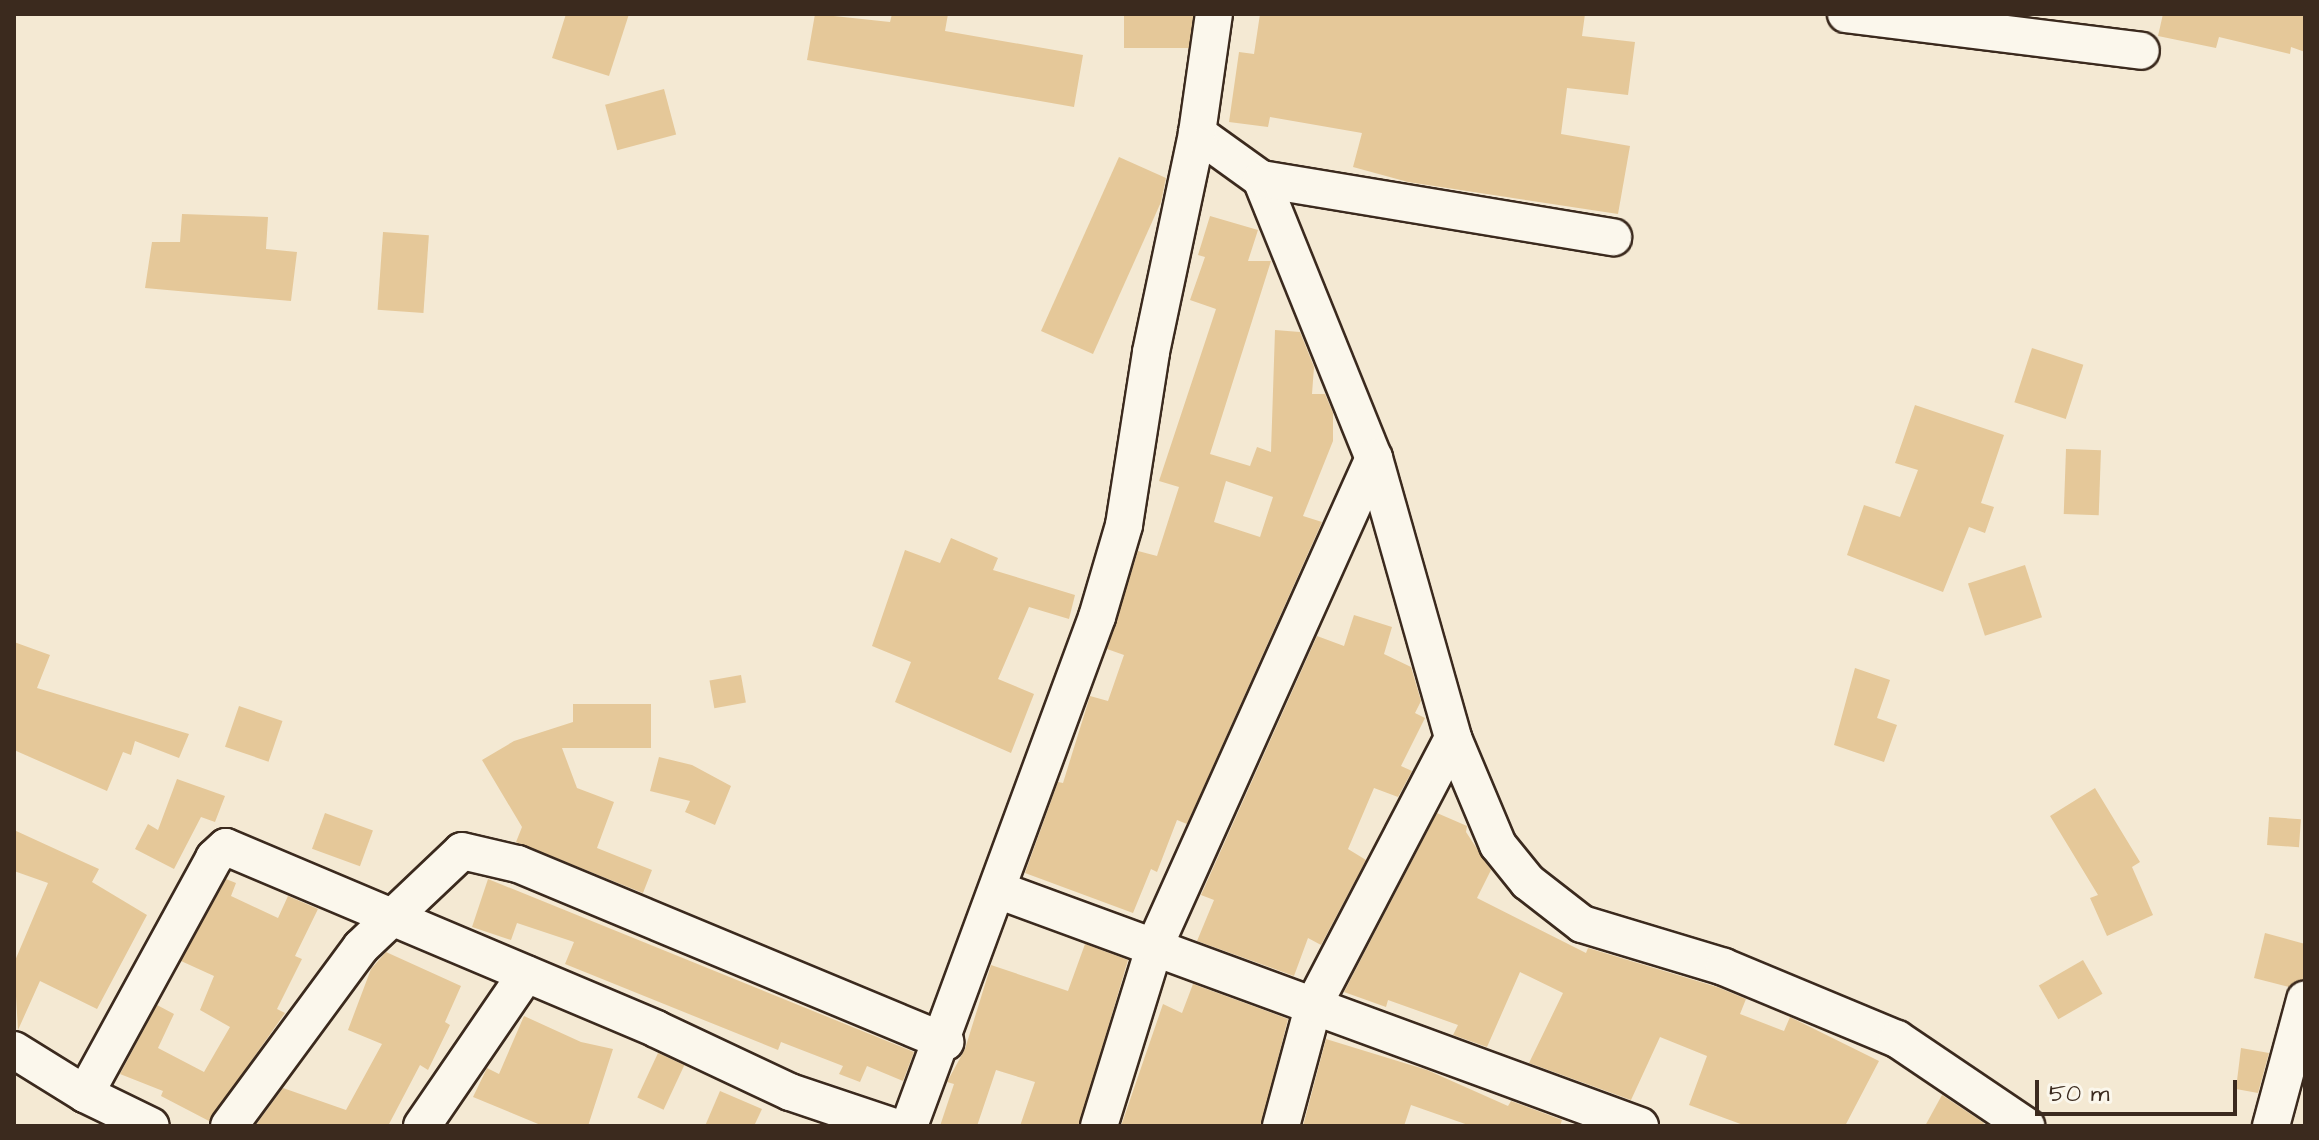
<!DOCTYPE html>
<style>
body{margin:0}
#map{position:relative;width:2319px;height:1140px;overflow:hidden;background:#f4e9d3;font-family:"Architects Daughter",sans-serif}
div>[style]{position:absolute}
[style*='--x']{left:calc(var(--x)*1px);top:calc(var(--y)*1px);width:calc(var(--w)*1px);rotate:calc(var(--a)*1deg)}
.building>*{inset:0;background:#e5c899;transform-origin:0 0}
.roads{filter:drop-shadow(2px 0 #3b2a1e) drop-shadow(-2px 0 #3b2a1e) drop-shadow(0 2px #3b2a1e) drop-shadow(0 -2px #3b2a1e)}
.minor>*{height:36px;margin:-18px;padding:0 18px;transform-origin:18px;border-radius:18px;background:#fbf7ec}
span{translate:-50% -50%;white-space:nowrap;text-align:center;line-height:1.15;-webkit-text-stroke:6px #fbf7ec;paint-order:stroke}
.frame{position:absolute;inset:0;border:16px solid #3b2a1e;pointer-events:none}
.scale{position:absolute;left:2035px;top:1080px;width:202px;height:36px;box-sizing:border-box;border:4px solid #3b2a1e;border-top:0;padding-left:10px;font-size:24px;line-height:28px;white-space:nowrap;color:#3b2a1e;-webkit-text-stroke:6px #fbf7ec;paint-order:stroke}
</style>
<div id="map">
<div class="building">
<i style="clip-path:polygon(566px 14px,629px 14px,609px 76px,552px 58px)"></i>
<i style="clip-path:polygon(815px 14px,890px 22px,892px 14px,948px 14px,945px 31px,1083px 55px,1074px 107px,807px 60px)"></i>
<i style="left:1124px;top:14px;width:69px;height:34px"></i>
<i style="clip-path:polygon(1260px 14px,1585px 14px,1582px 36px,1635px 42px,1628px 95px,1567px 88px,1561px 134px,1630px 146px,1618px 214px,1408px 182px,1353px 167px,1362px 133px,1270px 117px,1268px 127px,1229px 122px,1239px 52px,1254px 54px)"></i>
<i style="clip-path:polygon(2163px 14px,2305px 14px,2305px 52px,2291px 47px,2290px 54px,2219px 37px,2216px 48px,2158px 36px)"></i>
<i style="left:664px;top:89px;width:47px;height:61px;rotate:75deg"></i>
<i style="clip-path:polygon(1119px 157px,1166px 178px,1161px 202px,1093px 354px,1041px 331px)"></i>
<i style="clip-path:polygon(182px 214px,268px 217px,266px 249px,297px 252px,291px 301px,145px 288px,152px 242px,180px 242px)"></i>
<i style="clip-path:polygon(evenodd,1210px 216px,1258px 230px,1248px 261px,1271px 261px,1210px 454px,1250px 466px,1257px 447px,1271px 452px,1275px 330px,1300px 332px,1314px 367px,1312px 394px,1325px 394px,1333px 413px,1333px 441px,1303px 516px,1322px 522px,1187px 824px,1177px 820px,1157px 872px,1151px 869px,1133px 913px,1025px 873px,1058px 782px,1063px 783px,1090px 696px,1108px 701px,1124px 655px,1107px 649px,1138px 551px,1157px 556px,1179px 487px,1159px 481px,1216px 309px,1190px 300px,1205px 257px,1198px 255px,1210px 216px,1226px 481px,1273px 497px,1260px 537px,1214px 522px,1226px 481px)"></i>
<i style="left:383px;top:232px;width:46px;height:78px;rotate:4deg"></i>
<i style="left:2032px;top:348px;width:54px;height:57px;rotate:18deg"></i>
<i style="clip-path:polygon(1915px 405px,2004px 435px,1981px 503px,1994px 507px,1985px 533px,1969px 527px,1943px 592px,1847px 555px,1864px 505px,1900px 517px,1918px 470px,1895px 463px)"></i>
<i style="left:2066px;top:449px;width:35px;height:65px;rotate:2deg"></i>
<i style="clip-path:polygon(951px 538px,998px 558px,993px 570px,1075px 595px,1069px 619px,1029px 607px,998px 679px,1034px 694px,1011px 753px,895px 702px,911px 662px,872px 646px,905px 550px,940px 563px)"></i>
<i style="left:2025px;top:565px;width:55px;height:60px;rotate:72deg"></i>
<i style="clip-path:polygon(1354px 615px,1392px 627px,1384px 654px,1411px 667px,1421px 701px,1415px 713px,1425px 718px,1401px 766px,1412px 771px,1398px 797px,1374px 788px,1348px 849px,1366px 860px,1321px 945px,1308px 938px,1294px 976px,1197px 941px,1214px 900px,1201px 895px,1317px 636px,1344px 646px)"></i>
<i style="clip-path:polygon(14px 642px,50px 655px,37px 688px,189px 734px,179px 758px,135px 741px,131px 755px,123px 752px,107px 791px,14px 750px)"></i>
<i style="clip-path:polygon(1855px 668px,1890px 680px,1877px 718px,1897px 725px,1884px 762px,1834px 745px)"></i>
<i style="left:741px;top:675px;width:28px;height:32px;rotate:80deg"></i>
<i style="clip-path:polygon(573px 704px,651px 704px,651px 748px,562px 748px,577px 788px,614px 802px,597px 848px,652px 870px,643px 893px,516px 842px,522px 827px,482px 760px,514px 741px,573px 722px)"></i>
<i style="left:239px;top:706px;width:46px;height:43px;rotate:19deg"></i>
<i style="clip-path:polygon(659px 757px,692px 765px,731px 786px,715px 825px,685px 812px,690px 801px,650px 791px)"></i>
<i style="clip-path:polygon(177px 779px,225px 796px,215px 822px,201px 817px,174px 869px,135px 849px,148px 824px,158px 830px)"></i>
<i style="clip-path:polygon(2095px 788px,2140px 862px,2132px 867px,2153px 915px,2107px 936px,2090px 898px,2098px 895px,2050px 816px)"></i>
<i style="left:325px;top:813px;width:51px;height:38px;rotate:20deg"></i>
<i style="clip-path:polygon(1437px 813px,1467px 826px,1466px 832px,1491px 870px,1477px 898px,1586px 953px,1588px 948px,1717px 987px,1746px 999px,1740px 1014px,1784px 1031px,1790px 1017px,1879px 1061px,1845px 1126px,1746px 1126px,1689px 1105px,1707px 1056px,1660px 1037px,1631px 1100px,1529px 1063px,1563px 993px,1520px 972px,1487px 1047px,1453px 1035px,1458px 1025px,1388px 1000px,1386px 1007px,1344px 992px)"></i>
<i style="left:2269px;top:817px;width:32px;height:28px;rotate:4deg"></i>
<i style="clip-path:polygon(14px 830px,99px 869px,92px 882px,147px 915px,97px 1009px,40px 981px,18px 1030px,14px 963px,48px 883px,14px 871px)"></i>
<i style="clip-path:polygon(226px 879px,236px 883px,231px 896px,278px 918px,288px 896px,318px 909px,295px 956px,302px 959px,277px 1009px,285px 1013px,209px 1121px,161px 1096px,163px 1091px,120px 1074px,157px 1005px,174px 1014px,158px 1048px,204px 1072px,230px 1027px,200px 1010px,214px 976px,181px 961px)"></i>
<i style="clip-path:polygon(488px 879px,914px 1052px,903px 1081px,867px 1066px,860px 1082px,839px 1074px,843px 1066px,781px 1042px,778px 1050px,565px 964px,574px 942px,517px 923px,511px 940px,472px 927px)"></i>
<i style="clip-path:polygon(2265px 933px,2305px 944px,2305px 980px,2289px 987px,2254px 978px)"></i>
<i style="clip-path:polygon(1085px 944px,1128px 960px,1079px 1126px,1020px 1126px,1035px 1082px,996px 1070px,977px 1126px,940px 1126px,954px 1084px,947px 1082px,965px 1049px,991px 965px,1068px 991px)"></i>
<i style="clip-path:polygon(386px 952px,461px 986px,445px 1022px,450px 1025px,428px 1070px,420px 1065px,388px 1126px,255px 1126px,283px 1088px,346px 1110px,382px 1044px,348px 1030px,371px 969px)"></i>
<i style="left:2083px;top:960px;width:39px;height:51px;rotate:60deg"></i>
<i style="clip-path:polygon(1193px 984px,1288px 1019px,1261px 1126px,1121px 1126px,1163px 1004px,1182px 1013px)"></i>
<i style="clip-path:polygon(524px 1016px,581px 1042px,613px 1049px,588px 1126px,543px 1126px,473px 1097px,487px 1068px,499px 1074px)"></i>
<i style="clip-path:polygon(1326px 1039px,1427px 1070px,1508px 1106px,1511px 1101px,1562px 1120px,1560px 1126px,1471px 1126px,1411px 1105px,1404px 1126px,1303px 1126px)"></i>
<i style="clip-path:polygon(2241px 1048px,2269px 1053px,2258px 1093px,2236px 1089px)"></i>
<i style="left:658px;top:1053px;width:29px;height:49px;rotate:25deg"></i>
<i style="clip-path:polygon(720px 1091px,762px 1109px,754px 1126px,705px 1126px)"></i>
<i style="clip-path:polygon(1942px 1095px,1984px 1123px,1982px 1126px,1925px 1126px)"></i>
</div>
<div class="roads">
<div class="minor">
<i style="--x:1846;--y:14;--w:297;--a:7.1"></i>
<i style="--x:1197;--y:133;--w:79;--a:35.7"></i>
<i style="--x:1261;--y:179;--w:301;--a:68"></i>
<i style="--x:1374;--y:458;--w:291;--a:74.2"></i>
<i style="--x:1453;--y:738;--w:116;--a:67.2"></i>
<i style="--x:1498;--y:845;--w:48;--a:51"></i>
<i style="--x:1528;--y:882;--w:68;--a:37.9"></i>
<i style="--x:1582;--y:924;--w:148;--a:16.8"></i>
<i style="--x:1724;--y:967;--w:187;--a:22.6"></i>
<i style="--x:1897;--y:1039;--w:156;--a:34"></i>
<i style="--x:1261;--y:179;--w:357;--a:9.4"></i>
<i style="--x:998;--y:890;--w:684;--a:20.18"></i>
<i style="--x:14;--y:1050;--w:84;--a:31.8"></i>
<i style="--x:85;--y:1094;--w:73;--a:25.9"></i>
<i style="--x:85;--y:1094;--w:269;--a:-61.3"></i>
<i style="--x:214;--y:858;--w:16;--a:-43"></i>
<i style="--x:226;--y:847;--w:467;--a:22.9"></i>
<i style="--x:656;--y:1029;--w:148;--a:25.2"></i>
<i style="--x:790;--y:1092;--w:107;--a:18.6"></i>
<i style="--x:229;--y:1126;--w:222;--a:-53.6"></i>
<i style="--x:361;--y:947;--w:139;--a:-43.5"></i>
<i style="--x:462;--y:851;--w:57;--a:13.1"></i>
<i style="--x:518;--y:864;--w:463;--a:22.6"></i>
<i style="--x:422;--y:1126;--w:184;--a:-55.6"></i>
<i style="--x:909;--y:1126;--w:543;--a:-69.73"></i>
<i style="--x:1097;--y:617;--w:96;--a:-73.6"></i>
<i style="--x:1124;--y:525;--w:175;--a:-81.1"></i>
<i style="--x:1151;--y:352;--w:224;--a:-78.1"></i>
<i style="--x:1197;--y:133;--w:120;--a:-81.9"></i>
<i style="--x:1099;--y:1126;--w:189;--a:-72.8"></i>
<i style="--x:1155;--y:945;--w:534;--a:-65.79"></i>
<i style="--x:1281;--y:1126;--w:126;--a:-74.9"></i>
<i style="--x:1314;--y:1004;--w:300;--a:-62.4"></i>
<i style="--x:2271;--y:1126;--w:131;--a:-74.9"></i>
</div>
</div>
<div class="frame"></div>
<div class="scale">50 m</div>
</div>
